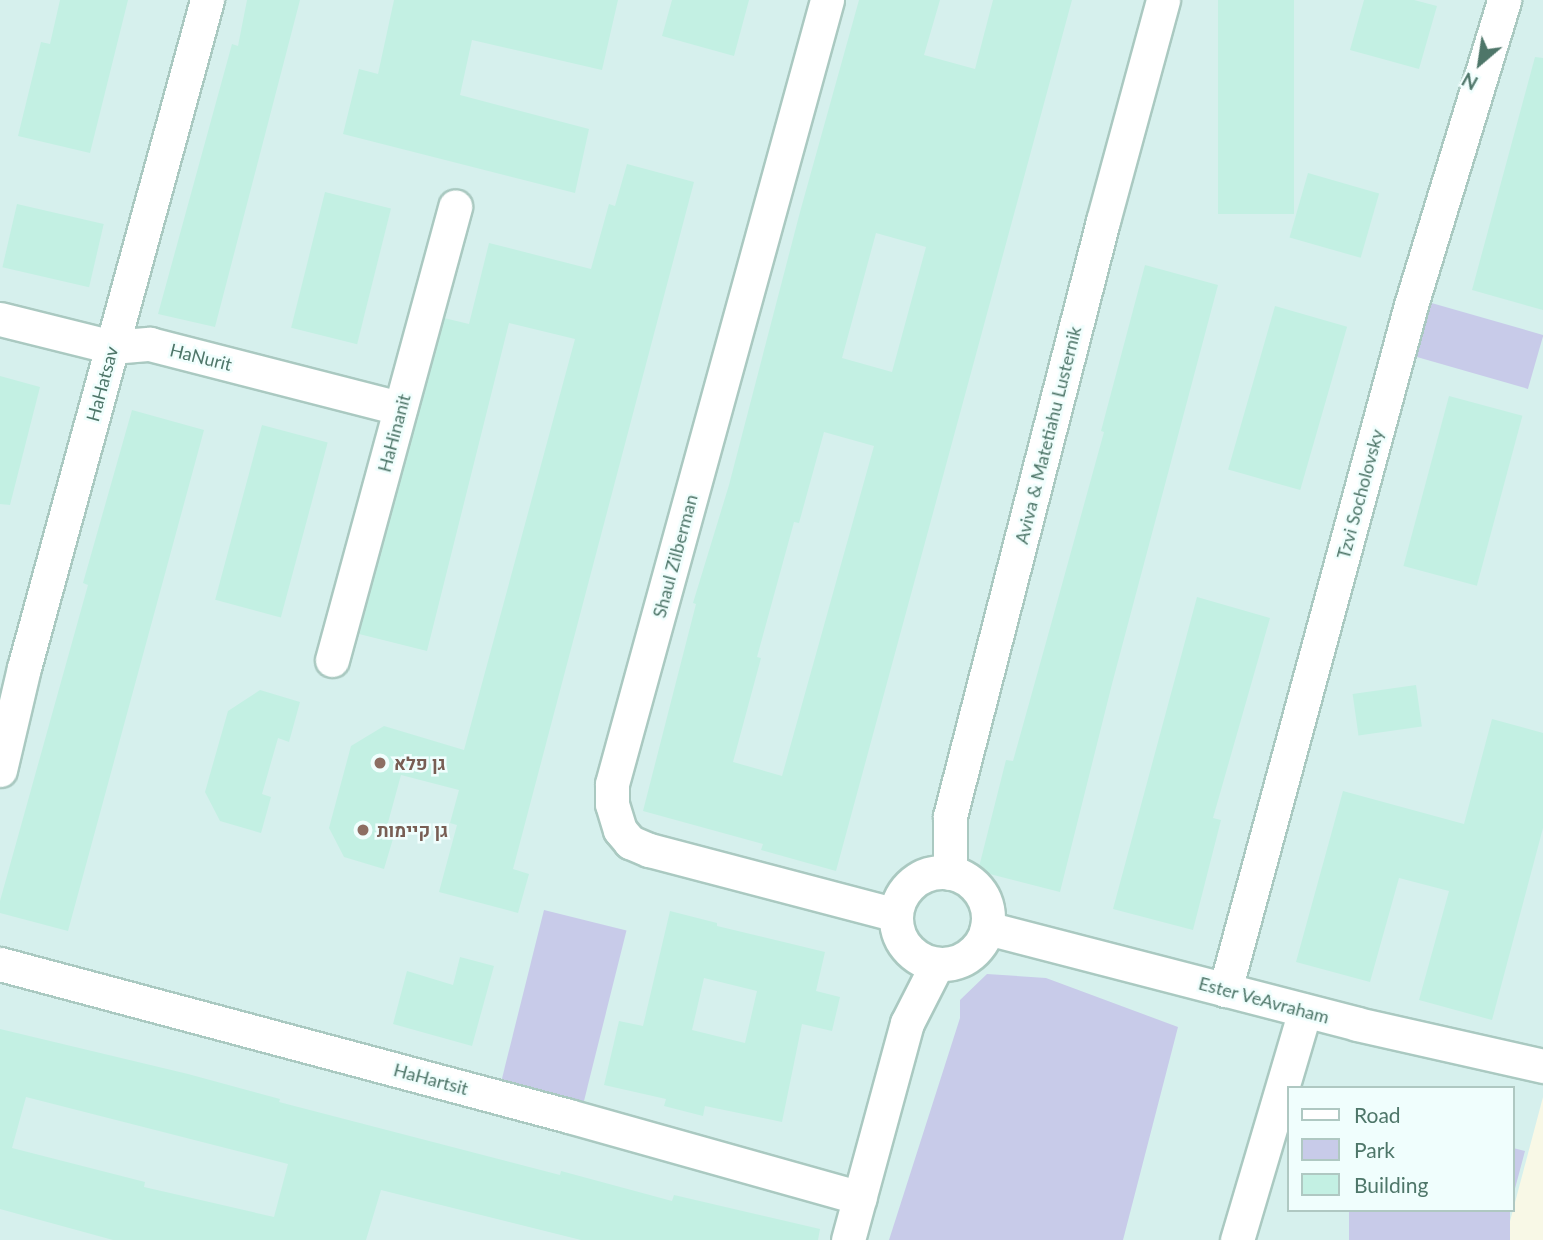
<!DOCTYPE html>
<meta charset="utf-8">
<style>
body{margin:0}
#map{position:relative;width:1543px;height:1240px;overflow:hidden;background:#eafcfa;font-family:Lato,Heebo,sans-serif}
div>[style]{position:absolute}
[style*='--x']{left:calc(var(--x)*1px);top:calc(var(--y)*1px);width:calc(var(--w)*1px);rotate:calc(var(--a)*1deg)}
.residential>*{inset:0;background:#d6f0ed}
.education>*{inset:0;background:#f8f8e6}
.green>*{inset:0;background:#c8cbe9;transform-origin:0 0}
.building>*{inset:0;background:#c3f0e3;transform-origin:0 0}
.roads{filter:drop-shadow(2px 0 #aac9c1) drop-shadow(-2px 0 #aac9c1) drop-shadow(0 2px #aac9c1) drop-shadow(0 -2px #aac9c1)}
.minor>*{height:33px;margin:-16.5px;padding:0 16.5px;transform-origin:16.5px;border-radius:16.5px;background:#fff}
.minor>.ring{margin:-16.5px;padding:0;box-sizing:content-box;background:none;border:33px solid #fff;border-radius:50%}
.dots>*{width:19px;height:19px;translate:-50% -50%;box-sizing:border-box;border:4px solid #f0fefd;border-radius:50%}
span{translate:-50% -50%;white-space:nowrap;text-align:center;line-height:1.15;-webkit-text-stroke:5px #f0fefd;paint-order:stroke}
.street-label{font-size:18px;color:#4e7669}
.education-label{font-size:18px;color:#785e54;font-weight:700}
.left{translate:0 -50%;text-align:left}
.legend{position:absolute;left:1287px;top:1086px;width:228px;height:126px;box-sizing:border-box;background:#f0fefd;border:2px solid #afc8c2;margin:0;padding:9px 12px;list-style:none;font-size:21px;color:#4e7669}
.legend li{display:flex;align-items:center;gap:14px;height:35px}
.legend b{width:35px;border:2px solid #afc8c2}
.north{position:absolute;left:1445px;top:28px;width:70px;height:70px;-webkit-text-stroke:5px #f0fefd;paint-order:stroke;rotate:209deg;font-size:19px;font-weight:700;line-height:28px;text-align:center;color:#4e7669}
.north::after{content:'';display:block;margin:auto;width:24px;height:32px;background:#4e7669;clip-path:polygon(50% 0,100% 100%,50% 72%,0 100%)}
</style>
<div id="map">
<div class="residential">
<i style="clip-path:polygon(evenodd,0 0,1543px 0,1543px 1240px,0 1240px,0 0,1289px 1088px,1513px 1088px,1513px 1210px,1289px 1210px,1289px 1088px)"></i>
</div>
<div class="education">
<i style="clip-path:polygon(1543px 1097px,1543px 1240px,1505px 1240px,1513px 1210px)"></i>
</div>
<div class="green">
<i style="left:1428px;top:302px;width:120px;height:56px;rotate:16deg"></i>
<i style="left:544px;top:910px;width:85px;height:187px;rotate:14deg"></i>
<i style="clip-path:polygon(987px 974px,1046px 978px,1178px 1027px,1123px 1240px,889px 1240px,960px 1018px,960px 1000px)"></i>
<i style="clip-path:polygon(1513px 1148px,1525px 1151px,1513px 1196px)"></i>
<i style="left:1349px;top:1210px;width:161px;height:31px"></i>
</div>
<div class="building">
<i style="clip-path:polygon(60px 0,128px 0,90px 153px,18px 136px,41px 42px,50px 44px)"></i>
<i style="clip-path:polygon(247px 0,300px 0,215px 327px,158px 314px,232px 44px,238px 46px)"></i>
<i style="clip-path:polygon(394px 0,618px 0,602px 70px,472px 40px,460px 95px,589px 129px,575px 193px,343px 134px,359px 69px,378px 74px)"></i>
<i style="clip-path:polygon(672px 0,749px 0,734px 56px,662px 36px)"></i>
<i style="clip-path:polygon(evenodd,859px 0,940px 0,924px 55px,975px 69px,993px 0,1072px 0,836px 871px,761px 850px,763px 844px,643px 811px,696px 604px,693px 603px,729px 485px,800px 212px,859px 0,876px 233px,926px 247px,892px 372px,842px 358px,876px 233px,859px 0,824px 432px,874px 446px,782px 776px,733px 762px,761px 658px,757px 657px,794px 522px,799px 523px,824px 432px)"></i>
<i style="left:1218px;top:0;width:76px;height:214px"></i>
<i style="clip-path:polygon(1364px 0,1414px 0,1437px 6px,1419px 69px,1350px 50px)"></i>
<i style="clip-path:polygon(1535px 57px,1543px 58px,1543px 310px,1472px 290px)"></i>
<i style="clip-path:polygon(627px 164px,694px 182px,513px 869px,529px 874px,518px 913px,439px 892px,457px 825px,450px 823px,459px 790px,401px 775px,386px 830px,395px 832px,384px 869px,344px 857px,329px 828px,351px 746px,384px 726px,464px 750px,575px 339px,509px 323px,427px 651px,359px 634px,444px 318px,469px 324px,489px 243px,591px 269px,609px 204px,615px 206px)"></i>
<i style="left:1308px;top:173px;width:74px;height:67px;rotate:16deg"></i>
<i style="left:325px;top:192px;width:68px;height:140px;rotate:14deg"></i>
<i style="left:17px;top:204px;width:89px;height:65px;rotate:13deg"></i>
<i style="clip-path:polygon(1145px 265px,1218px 285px,1112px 684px,1060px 892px,978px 871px,1006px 760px,1013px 761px,1050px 628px,1104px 432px,1101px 431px)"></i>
<i style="left:1275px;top:306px;width:75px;height:170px;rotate:16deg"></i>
<i style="clip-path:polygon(0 376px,40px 387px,10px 505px,0 504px)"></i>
<i style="left:1449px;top:396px;width:76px;height:176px;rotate:15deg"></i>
<i style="clip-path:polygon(132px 410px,204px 430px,68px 931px,0 913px,0 901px,88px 585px,83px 583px)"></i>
<i style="left:262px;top:425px;width:68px;height:181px;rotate:15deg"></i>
<i style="clip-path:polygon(1197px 597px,1270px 618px,1213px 818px,1221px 820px,1193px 930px,1113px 909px)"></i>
<i style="left:1416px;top:685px;width:42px;height:64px;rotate:82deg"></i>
<i style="clip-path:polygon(260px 690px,300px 702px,289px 742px,278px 738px,262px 794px,271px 797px,261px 833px,220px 821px,205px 792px,228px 711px)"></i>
<i style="clip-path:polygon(1492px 719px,1543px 733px,1543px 828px,1492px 1020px,1419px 1000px,1449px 891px,1399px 878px,1370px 982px,1296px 962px,1343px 791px,1464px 824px)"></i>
<i style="clip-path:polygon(evenodd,670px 911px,717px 923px,717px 926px,825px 952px,816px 991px,840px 997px,832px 1031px,802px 1024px,782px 1122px,705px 1106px,703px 1116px,664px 1106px,666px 1099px,604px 1085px,619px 1021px,643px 1026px,670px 911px,704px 978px,757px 991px,745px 1043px,692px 1030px,704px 978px)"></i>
<i style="clip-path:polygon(460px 957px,494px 966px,472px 1046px,393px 1024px,407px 971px,453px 985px)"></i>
<i style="clip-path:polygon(evenodd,0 1029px,188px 1074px,280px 1099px,279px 1102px,560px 1175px,561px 1171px,672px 1201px,674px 1195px,820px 1229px,818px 1240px,581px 1240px,381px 1190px,366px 1240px,113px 1240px,0 1209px,0 1029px,26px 1097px,288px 1164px,274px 1217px,144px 1187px,145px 1182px,12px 1148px,26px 1097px)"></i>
</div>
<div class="roads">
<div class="minor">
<i style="--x:827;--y:0;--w:813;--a:105.34"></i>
<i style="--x:612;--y:784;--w:20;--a:90"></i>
<i style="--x:612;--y:804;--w:27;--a:73"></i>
<i style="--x:620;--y:830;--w:16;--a:50"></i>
<i style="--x:630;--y:842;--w:21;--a:23"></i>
<i style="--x:649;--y:850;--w:255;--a:14.7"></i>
<i style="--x:0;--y:319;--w:115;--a:14"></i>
<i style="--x:112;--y:347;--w:38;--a:-5"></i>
<i style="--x:150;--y:344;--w:258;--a:14.4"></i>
<i style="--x:332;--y:660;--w:470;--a:-74.8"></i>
<i style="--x:0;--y:770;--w:105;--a:-76.8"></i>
<i style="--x:24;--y:668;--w:693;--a:-74.68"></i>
<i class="ring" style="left:896px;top:872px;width:59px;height:59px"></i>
<i style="--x:950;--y:873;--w:57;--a:-90"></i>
<i style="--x:950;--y:816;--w:614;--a:-75.58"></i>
<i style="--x:1103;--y:221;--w:229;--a:-74.8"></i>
<i style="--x:987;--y:928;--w:382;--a:14.5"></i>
<i style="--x:1357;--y:1024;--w:191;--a:12.7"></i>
<i style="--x:0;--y:964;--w:589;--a:14.96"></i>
<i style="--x:569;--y:1116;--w:302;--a:15.7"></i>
<i style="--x:1225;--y:990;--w:710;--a:-74.81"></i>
<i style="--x:1411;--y:305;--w:319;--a:-73"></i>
<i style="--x:848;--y:1240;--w:225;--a:-74.8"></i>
<i style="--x:907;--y:1023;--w:66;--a:-63"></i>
<i style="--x:1237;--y:1240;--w:239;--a:-73.5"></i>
</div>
</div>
<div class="dots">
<i style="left:380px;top:763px;background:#8d6e63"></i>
<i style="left:363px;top:830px;background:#8d6e63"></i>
</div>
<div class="street-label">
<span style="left:201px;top:357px;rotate:14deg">HaNurit</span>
<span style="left:102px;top:384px;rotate:-75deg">HaHatsav</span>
<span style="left:394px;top:433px;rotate:-75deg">HaHinanit</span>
<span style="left:1048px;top:435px;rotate:-76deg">Aviva &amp; Matetiahu Lusternik</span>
<span style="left:1360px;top:494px;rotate:-75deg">Tzvi Socholovsky</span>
<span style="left:675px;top:556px;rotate:-75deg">Shaul Zilberman</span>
<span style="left:1264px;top:1000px;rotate:15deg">Ester VeAvraham</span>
<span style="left:431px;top:1079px;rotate:15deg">HaHartsit</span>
</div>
<div class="education-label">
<span class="left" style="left:394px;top:763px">גן פלא</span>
<span class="left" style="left:377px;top:830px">גן קיימות</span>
</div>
<ul class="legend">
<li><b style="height:9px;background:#fff"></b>Road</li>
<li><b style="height:19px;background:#c8cbe9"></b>Park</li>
<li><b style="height:19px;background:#c3f0e3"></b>Building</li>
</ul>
<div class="north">N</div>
</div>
